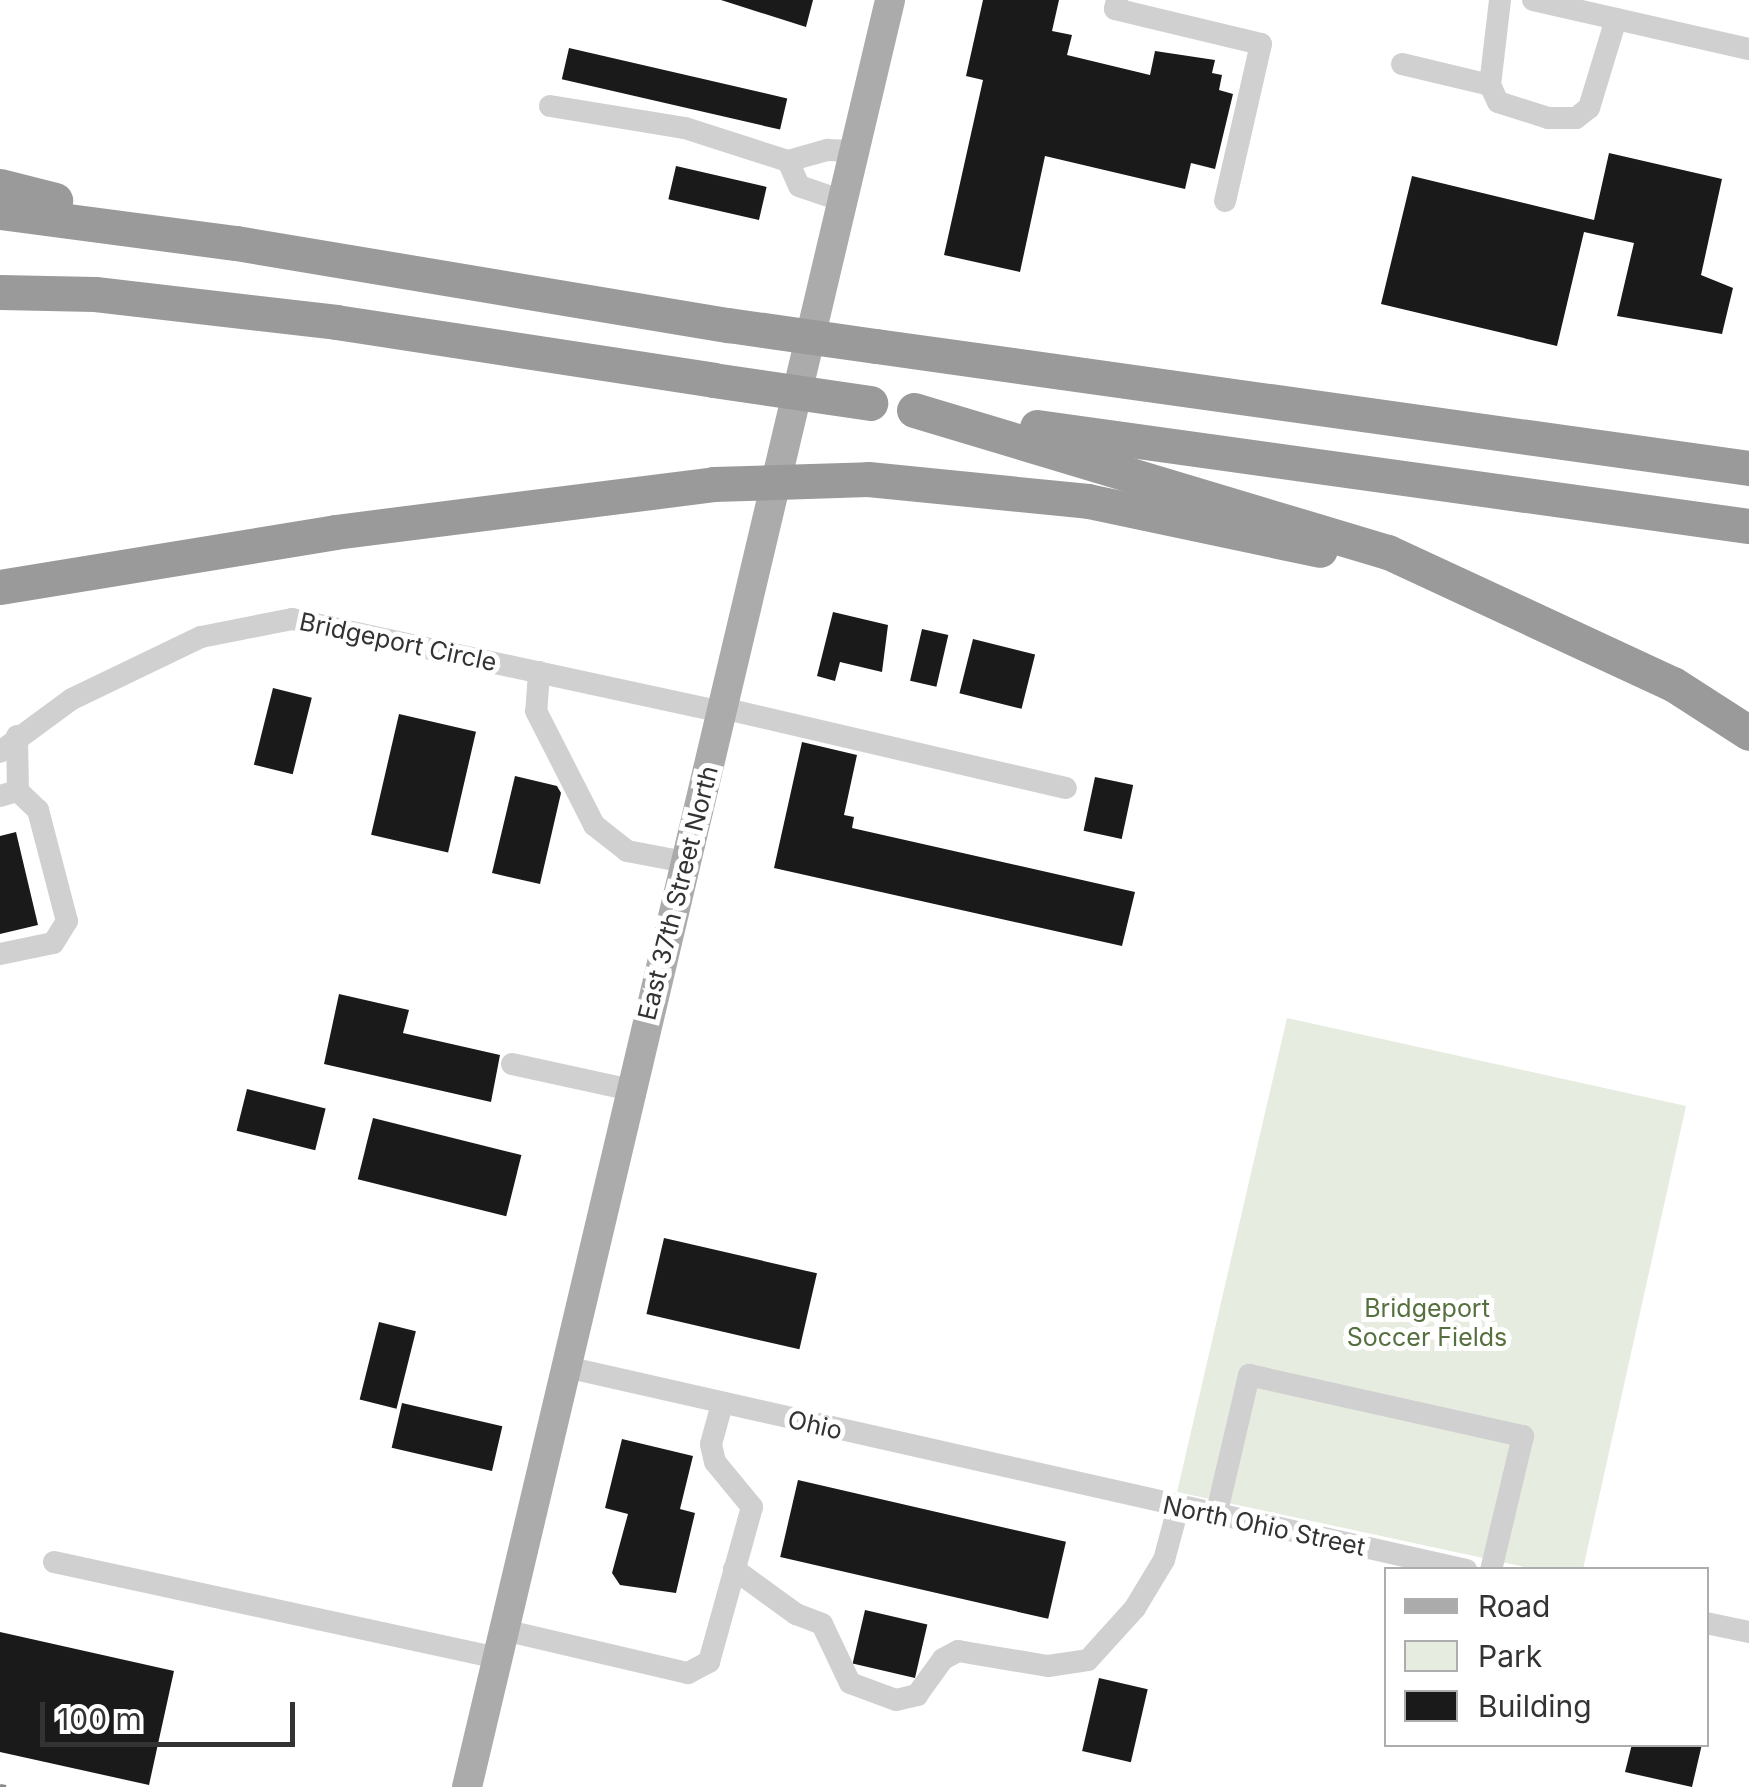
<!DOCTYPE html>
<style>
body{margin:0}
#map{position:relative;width:1749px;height:1787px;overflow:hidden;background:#fff;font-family:Inter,sans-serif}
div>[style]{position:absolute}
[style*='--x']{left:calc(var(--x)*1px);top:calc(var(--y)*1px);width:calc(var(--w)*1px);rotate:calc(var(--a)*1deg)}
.green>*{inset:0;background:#e6ecdf}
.building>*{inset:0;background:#1a1a1a;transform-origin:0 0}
.minor>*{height:22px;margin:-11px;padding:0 11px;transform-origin:11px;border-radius:11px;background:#d0d0d0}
.major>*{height:30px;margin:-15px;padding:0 15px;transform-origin:15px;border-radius:15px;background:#ababab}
.highway>*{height:35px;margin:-17.5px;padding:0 17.5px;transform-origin:17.5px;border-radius:17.5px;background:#9a9a9a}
.rail>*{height:5px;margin-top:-2.5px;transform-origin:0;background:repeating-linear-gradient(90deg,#888 0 10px,transparent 0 18px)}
.highway-bridge>*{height:35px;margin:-17.5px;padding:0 17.5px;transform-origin:17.5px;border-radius:17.5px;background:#9a9a9a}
span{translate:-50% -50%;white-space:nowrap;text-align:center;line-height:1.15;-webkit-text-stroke:10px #fff;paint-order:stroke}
.street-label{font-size:25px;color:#333}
.park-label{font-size:25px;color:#56703f}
.legend{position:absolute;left:1384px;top:1567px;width:325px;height:180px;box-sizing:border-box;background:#fff;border:2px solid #adadad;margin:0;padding:12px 18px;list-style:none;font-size:30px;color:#333}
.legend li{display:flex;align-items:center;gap:20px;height:50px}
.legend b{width:50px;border:2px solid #adadad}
.scale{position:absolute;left:40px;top:1702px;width:255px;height:45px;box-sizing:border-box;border:5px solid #333;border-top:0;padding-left:12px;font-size:30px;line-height:35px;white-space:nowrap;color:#333;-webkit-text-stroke:8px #fff;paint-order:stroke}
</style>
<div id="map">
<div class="green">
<i style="clip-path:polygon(1287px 1018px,1686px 1106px,1583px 1569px,1534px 1569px,1177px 1492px)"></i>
</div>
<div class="building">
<i style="clip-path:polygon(721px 0,813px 0,806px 27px)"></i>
<i style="clip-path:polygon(983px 0,1059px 0,1052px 31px,1072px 35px,1067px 55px,1150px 75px,1155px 51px,1215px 60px,1212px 73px,1222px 75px,1219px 90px,1233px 94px,1215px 169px,1191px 163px,1185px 189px,1045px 156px,1020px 272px,944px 255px,983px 80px,966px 76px)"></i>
<i style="left:569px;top:48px;width:224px;height:32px;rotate:13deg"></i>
<i style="clip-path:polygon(1609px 153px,1722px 179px,1701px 275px,1733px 288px,1722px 334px,1617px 316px,1634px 243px,1584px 232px,1557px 346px,1381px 304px,1412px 176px,1594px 220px)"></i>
<i style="left:676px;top:166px;width:93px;height:34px;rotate:13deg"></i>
<i style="clip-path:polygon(833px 612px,888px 625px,882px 672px,840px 662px,835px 681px,817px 676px)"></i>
<i style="left:922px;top:629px;width:27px;height:53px;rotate:13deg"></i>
<i style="left:973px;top:639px;width:64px;height:56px;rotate:14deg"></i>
<i style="left:273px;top:688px;width:40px;height:79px;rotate:14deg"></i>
<i style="left:399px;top:714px;width:79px;height:124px;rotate:13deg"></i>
<i style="clip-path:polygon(802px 742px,857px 755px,844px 815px,854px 817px,852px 828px,1135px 892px,1122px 946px,774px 868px)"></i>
<i style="clip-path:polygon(515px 776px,557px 786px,561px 793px,540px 884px,492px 873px)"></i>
<i style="left:1095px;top:777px;width:39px;height:55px;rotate:12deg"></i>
<i style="clip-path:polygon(16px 832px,38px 925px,0 934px,0 836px)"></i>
<i style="clip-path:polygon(339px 994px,409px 1010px,403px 1033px,500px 1055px,491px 1102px,324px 1064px)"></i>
<i style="left:247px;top:1089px;width:81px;height:43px;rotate:14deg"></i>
<i style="left:373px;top:1118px;width:153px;height:63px;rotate:14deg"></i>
<i style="left:664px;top:1238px;width:157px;height:78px;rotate:13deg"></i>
<i style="left:379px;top:1322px;width:38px;height:80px;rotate:14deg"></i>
<i style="left:402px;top:1403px;width:103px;height:46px;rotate:13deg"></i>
<i style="clip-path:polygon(622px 1439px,693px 1456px,680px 1509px,695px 1513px,676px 1593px,620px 1585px,612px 1573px,628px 1514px,605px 1508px)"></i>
<i style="left:798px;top:1480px;width:275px;height:79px;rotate:13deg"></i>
<i style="left:865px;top:1610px;width:64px;height:55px;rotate:13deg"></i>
<i style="clip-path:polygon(0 1632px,174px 1671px,149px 1785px,0 1752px)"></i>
<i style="left:1099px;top:1678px;width:50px;height:75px;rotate:13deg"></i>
<i style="clip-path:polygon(1632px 1744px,1702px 1744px,1692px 1787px,1625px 1772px)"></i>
</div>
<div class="minor">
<i style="--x:1117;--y:0;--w:9;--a:103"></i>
<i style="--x:1115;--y:9;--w:150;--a:13.5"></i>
<i style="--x:1261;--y:44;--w:161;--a:102.9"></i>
<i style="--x:1500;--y:0;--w:86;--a:96.7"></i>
<i style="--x:1490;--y:85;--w:19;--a:65"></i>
<i style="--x:1498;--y:102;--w:52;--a:17.7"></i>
<i style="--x:1548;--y:118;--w:28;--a:0"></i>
<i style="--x:1576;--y:118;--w:16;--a:-38"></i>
<i style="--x:1589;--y:108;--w:93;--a:-73.1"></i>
<i style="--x:1533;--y:0;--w:221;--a:12.8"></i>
<i style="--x:1402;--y:64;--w:90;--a:13.4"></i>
<i style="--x:550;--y:106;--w:137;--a:9.3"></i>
<i style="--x:685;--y:128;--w:108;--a:17.8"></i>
<i style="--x:788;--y:161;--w:41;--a:-15.8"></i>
<i style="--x:827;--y:150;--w:27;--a:2"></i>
<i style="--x:788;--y:161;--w:27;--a:66"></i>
<i style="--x:799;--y:186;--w:46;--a:18.8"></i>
<i style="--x:539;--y:672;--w:39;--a:94"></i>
<i style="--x:536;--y:711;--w:128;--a:63"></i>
<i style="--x:594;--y:825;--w:42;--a:38.2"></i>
<i style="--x:627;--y:851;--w:59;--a:10.7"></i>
<i style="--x:722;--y:708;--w:353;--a:13.1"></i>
<i style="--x:17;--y:736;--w:55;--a:89"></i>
<i style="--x:0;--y:752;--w:89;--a:-36.4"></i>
<i style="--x:72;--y:699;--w:143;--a:-25.7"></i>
<i style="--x:201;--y:637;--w:93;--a:-11.2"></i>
<i style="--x:292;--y:619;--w:439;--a:12.2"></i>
<i style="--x:0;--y:796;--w:19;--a:-16"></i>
<i style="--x:18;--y:791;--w:28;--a:44"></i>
<i style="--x:38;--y:810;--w:115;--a:75.4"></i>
<i style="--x:67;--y:921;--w:26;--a:122"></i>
<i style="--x:53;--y:943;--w:54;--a:168.3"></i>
<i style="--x:512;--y:1064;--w:122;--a:12.3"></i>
<i style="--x:566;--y:1367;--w:923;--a:12.71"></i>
<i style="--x:1216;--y:1516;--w:145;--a:-76.8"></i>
<i style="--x:1249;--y:1375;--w:281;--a:12.6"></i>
<i style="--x:1523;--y:1436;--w:138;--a:103.4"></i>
<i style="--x:54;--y:1562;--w:454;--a:12.2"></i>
<i style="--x:734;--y:1569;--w:77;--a:36"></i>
<i style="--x:796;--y:1614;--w:28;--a:21"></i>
<i style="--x:822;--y:1624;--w:65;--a:64.6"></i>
<i style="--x:850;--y:1683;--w:49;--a:20.3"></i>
<i style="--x:896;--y:1700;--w:22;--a:-13"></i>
<i style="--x:917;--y:1695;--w:44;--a:-54.2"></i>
<i style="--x:943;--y:1659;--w:17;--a:-28"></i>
<i style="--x:958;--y:1651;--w:91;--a:9.5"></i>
<i style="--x:1048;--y:1666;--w:40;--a:-8.5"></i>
<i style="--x:1088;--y:1660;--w:70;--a:-47.9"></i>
<i style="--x:1135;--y:1608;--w:56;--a:-58.9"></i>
<i style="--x:1164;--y:1560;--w:54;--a:-74.9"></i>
<i style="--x:1706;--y:1623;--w:44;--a:11.8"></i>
<i style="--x:504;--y:1630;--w:189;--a:13.2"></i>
<i style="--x:688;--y:1673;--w:24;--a:-28"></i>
<i style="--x:709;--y:1662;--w:161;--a:-74.5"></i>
<i style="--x:752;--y:1507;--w:58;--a:-129.4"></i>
<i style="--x:715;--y:1462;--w:18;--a:-103"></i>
<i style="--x:711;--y:1444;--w:41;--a:-74.6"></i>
</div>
<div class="major">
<i style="--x:467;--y:1787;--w:1836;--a:-76.68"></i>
</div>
<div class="highway">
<i style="--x:0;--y:186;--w:57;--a:14.3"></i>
<i style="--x:0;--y:212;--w:238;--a:7.5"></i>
<i style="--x:236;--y:243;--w:499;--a:9.5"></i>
<i style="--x:0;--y:292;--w:95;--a:1.2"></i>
<i style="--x:95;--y:294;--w:243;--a:6.6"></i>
<i style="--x:336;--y:322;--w:381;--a:8.7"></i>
<i style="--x:876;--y:346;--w:881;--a:7.96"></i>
<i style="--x:914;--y:410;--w:495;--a:16.7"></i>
<i style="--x:1388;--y:552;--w:314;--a:24.9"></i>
<i style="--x:1673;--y:684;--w:90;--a:32.8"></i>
<i style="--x:1037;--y:427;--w:719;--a:7.92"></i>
<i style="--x:868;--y:479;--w:221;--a:5.7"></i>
<i style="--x:1088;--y:501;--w:237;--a:11.9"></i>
<i style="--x:0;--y:587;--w:339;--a:-9.3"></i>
<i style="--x:335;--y:532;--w:381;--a:-7.2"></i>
</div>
<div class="rail">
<i style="--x:0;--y:1786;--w:6;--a:9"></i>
</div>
<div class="highway-bridge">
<i style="--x:728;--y:325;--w:149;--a:8.1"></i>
<i style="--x:713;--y:380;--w:159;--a:8.3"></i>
<i style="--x:713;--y:484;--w:155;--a:-1.8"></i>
</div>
<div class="street-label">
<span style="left:398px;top:642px;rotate:12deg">Bridgeport Circle</span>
<span style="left:678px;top:893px;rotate:-76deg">East 37th Street North</span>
<span style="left:815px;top:1425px;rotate:13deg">Ohio</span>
<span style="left:1264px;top:1526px;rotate:12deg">North Ohio Street</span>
</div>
<div class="park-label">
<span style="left:1427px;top:1323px">Bridgeport<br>Soccer Fields</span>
</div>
<ul class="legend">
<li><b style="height:12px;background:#ababab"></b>Road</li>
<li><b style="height:28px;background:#e6ecdf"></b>Park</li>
<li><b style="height:28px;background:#1a1a1a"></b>Building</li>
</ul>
<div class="scale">100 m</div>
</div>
